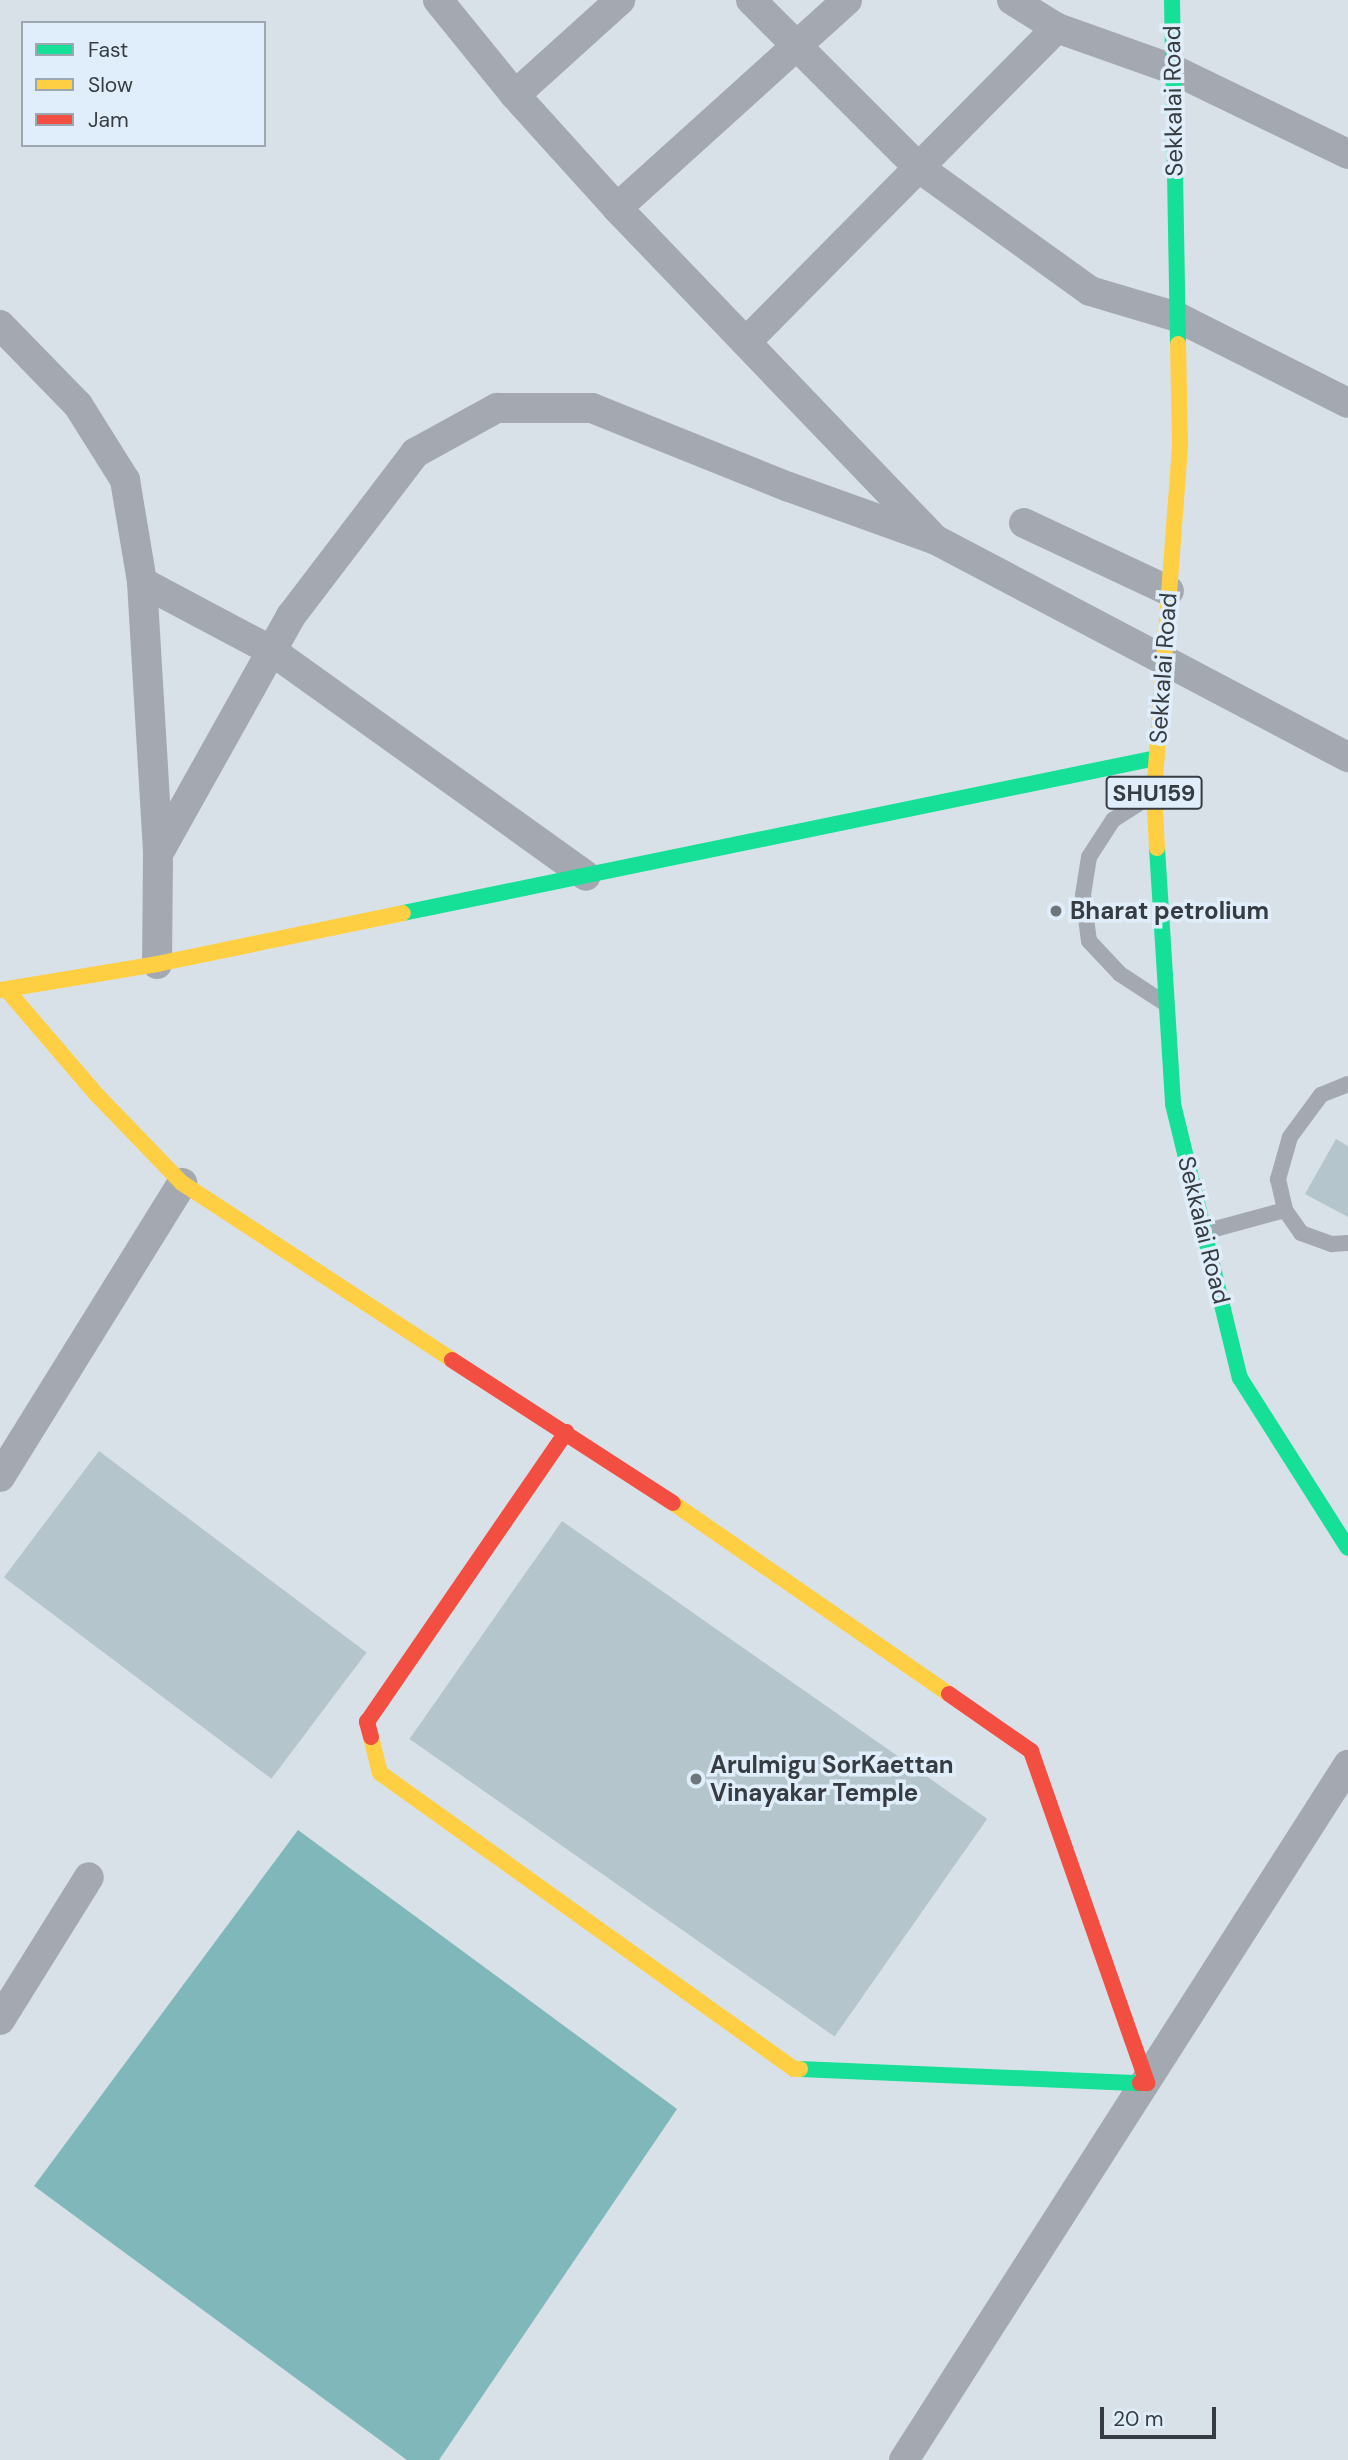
<!DOCTYPE html>
<style>
body{margin:0}
#map{position:relative;width:1348px;height:2460px;overflow:hidden;background:#d9e1e8;font-family:"DM Sans",sans-serif}
div>[style]{position:absolute}
[style*='--x']{left:calc(var(--x)*1px);top:calc(var(--y)*1px);width:calc(var(--w)*1px);rotate:calc(var(--a)*1deg)}
.water>*{inset:0;background:#7fb7bb}
.building>*{inset:0;background:#b4c5cc;transform-origin:0 0}
.lane>*{height:16px;margin:-8px;padding:0 8px;transform-origin:8px;border-radius:8px;background:#a4a9b1}
.street>*{height:30px;margin:-15px;padding:0 15px;transform-origin:15px;border-radius:15px;background:#a4a9b1}
.fast>*{height:16px;margin:-8px;padding:0 8px;transform-origin:8px;border-radius:8px;background:#16e098}
.slow>*{height:16px;margin:-8px;padding:0 8px;transform-origin:8px;border-radius:8px;background:#ffcf43}
.jam>*{height:16px;margin:-8px;padding:0 8px;transform-origin:8px;border-radius:8px;background:#f24e42}
.dots>*{width:19px;height:19px;translate:-50% -50%;box-sizing:border-box;border:4px solid #e0eefb;border-radius:50%}
span{translate:-50% -50%;white-space:nowrap;text-align:center;line-height:1.15;-webkit-text-stroke:7px #e0eefb;paint-order:stroke}
.shield-label span{padding:2px 5px;background:#e0eefb;border:2px solid;border-radius:5px;-webkit-text-stroke-width:0}
.shield-label{font-size:23px;color:#363c41;font-weight:700}
.street-label{font-size:24px;color:#363c41}
.poi-label{font-size:24px;color:#363c41;font-weight:700}
.left{translate:0 -50%;text-align:left}
.legend{position:absolute;left:21px;top:21px;width:245px;height:126px;box-sizing:border-box;background:#e0eefb;border:2px solid #9ca7b1;margin:0;padding:9px 12px;list-style:none;font-size:21px;color:#363c41}
.legend li{display:flex;align-items:center;gap:14px;height:35px}
.legend b{width:35px;border:2px solid #9ca7b1}
.scale{position:absolute;left:1100px;top:2407px;width:116px;height:32px;box-sizing:border-box;border:4px solid #363c41;border-top:0;padding-left:9px;font-size:21px;line-height:24px;white-space:nowrap;color:#363c41;-webkit-text-stroke:5px #e0eefb;paint-order:stroke}
</style>
<div id="map">
<div class="water">
<i style="clip-path:polygon(298px 1830px,677px 2109px,439px 2460px,407px 2460px,34px 2186px)"></i>
</div>
<div class="building">
<i style="clip-path:polygon(1336px 1139px,1348px 1146px,1348px 1217px,1305px 1194px)"></i>
<i style="left:99px;top:1451px;width:335px;height:158px;rotate:37deg"></i>
<i style="left:562px;top:1521px;width:519px;height:266px;rotate:35deg"></i>
</div>
<div class="lane">
<i style="--x:1152;--y:795;--w:46;--a:147.3"></i>
<i style="--x:1113;--y:820;--w:44;--a:123"></i>
<i style="--x:1089;--y:857;--w:38;--a:99"></i>
<i style="--x:1083;--y:895;--w:46;--a:82.6"></i>
<i style="--x:1089;--y:941;--w:45;--a:46.8"></i>
<i style="--x:1120;--y:974;--w:51;--a:33.1"></i>
<i style="--x:1348;--y:1084;--w:29;--a:158"></i>
<i style="--x:1321;--y:1095;--w:52;--a:126.4"></i>
<i style="--x:1290;--y:1137;--w:44;--a:105.9"></i>
<i style="--x:1278;--y:1179;--w:32;--a:77"></i>
<i style="--x:1285;--y:1210;--w:28;--a:55"></i>
<i style="--x:1301;--y:1233;--w:33;--a:20"></i>
<i style="--x:1332;--y:1244;--w:16;--a:-4"></i>
<i style="--x:1204;--y:1232;--w:84;--a:-15.2"></i>
</div>
<div class="street">
<i style="--x:438;--y:0;--w:122;--a:51"></i>
<i style="--x:515;--y:95;--w:152;--a:47.9"></i>
<i style="--x:617;--y:208;--w:453;--a:46.2"></i>
<i style="--x:751;--y:0;--w:236;--a:45"></i>
<i style="--x:918;--y:167;--w:212;--a:35.8"></i>
<i style="--x:1090;--y:291;--w:91;--a:16.6"></i>
<i style="--x:1177;--y:317;--w:191;--a:26.7"></i>
<i style="--x:1012;--y:0;--w:53;--a:31.9"></i>
<i style="--x:1057;--y:28;--w:122;--a:19.6"></i>
<i style="--x:1172;--y:69;--w:195;--a:25.8"></i>
<i style="--x:515;--y:95;--w:142;--a:-42.1"></i>
<i style="--x:617;--y:208;--w:310;--a:-42.1"></i>
<i style="--x:0;--y:325;--w:112;--a:45.7"></i>
<i style="--x:78;--y:405;--w:89;--a:57.9"></i>
<i style="--x:125;--y:480;--w:103;--a:80.5"></i>
<i style="--x:142;--y:582;--w:272;--a:86.6"></i>
<i style="--x:158;--y:854;--w:110;--a:90.5"></i>
<i style="--x:746;--y:342;--w:442;--a:-45.3"></i>
<i style="--x:1024;--y:523;--w:160;--a:25.1"></i>
<i style="--x:142;--y:582;--w:147;--a:28"></i>
<i style="--x:272;--y:651;--w:386;--a:35.6"></i>
<i style="--x:158;--y:854;--w:273;--a:-60.8"></i>
<i style="--x:291;--y:616;--w:205;--a:-52.7"></i>
<i style="--x:415;--y:453;--w:94;--a:-28.8"></i>
<i style="--x:497;--y:408;--w:95;--a:0"></i>
<i style="--x:592;--y:408;--w:212;--a:21.9"></i>
<i style="--x:789;--y:487;--w:156;--a:19.8"></i>
<i style="--x:936;--y:540;--w:466;--a:27.8"></i>
<i style="--x:0;--y:1477;--w:346;--a:-58.2"></i>
<i style="--x:0;--y:2020;--w:168;--a:-58.1"></i>
<i style="--x:904;--y:2460;--w:825;--a:-57.43"></i>
</div>
<div class="fast">
<i style="--x:1172;--y:0;--w:344;--a:89"></i>
<i style="--x:1157;--y:848;--w:256;--a:86.4"></i>
<i style="--x:1173;--y:1104;--w:282;--a:76.3"></i>
<i style="--x:1240;--y:1378;--w:201;--a:57.6"></i>
<i style="--x:403;--y:913;--w:769;--a:-11.63"></i>
<i style="--x:800;--y:2069;--w:340;--a:2.4"></i>
</div>
<div class="slow">
<i style="--x:1157;--y:848;--w:55;--a:-93.1"></i>
<i style="--x:1154;--y:793;--w:350;--a:-85.7"></i>
<i style="--x:1180;--y:444;--w:100;--a:-91.1"></i>
<i style="--x:6;--y:989;--w:138;--a:49.4"></i>
<i style="--x:96;--y:1094;--w:124;--a:46"></i>
<i style="--x:182;--y:1183;--w:323;--a:33.2"></i>
<i style="--x:0;--y:990;--w:159;--a:-9.4"></i>
<i style="--x:157;--y:964;--w:251;--a:-11.7"></i>
<i style="--x:673;--y:1503;--w:336;--a:34.7"></i>
<i style="--x:371;--y:1737;--w:37;--a:76"></i>
<i style="--x:380;--y:1773;--w:509;--a:35.56"></i>
<i style="--x:794;--y:2069;--w:6;--a:0"></i>
</div>
<div class="jam">
<i style="--x:452;--y:1360;--w:263;--a:32.9"></i>
<i style="--x:949;--y:1694;--w:100;--a:34.8"></i>
<i style="--x:1031;--y:1751;--w:352;--a:70.7"></i>
<i style="--x:1147;--y:2083;--w:7;--a:180"></i>
<i style="--x:371;--y:1737;--w:16;--a:-105"></i>
<i style="--x:367;--y:1722;--w:352;--a:-55.5"></i>
</div>
<div class="dots">
<i style="left:1056px;top:911px;background:#6f767b"></i>
<i style="left:696px;top:1779px;background:#6f767b"></i>
</div>
<div class="shield-label">
<span style="left:1154px;top:793px">SHU159</span>
</div>
<div class="street-label">
<span style="left:1173px;top:101px;rotate:-91deg">Sekkalai Road</span>
<span style="left:1163px;top:668px;rotate:-86deg">Sekkalai Road</span>
<span style="left:1204px;top:1230px;rotate:76deg">Sekkalai Road</span>
</div>
<div class="poi-label">
<span class="left" style="left:1070px;top:911px">Bharat petrolium</span>
<span class="left" style="left:710px;top:1779px">Arulmigu SorKaettan<br>Vinayakar Temple</span>
</div>
<ul class="legend">
<li><b style="height:9px;background:#16e098"></b>Fast</li>
<li><b style="height:9px;background:#ffcf43"></b>Slow</li>
<li><b style="height:9px;background:#f24e42"></b>Jam</li>
</ul>
<div class="scale">20 m</div>
</div>
